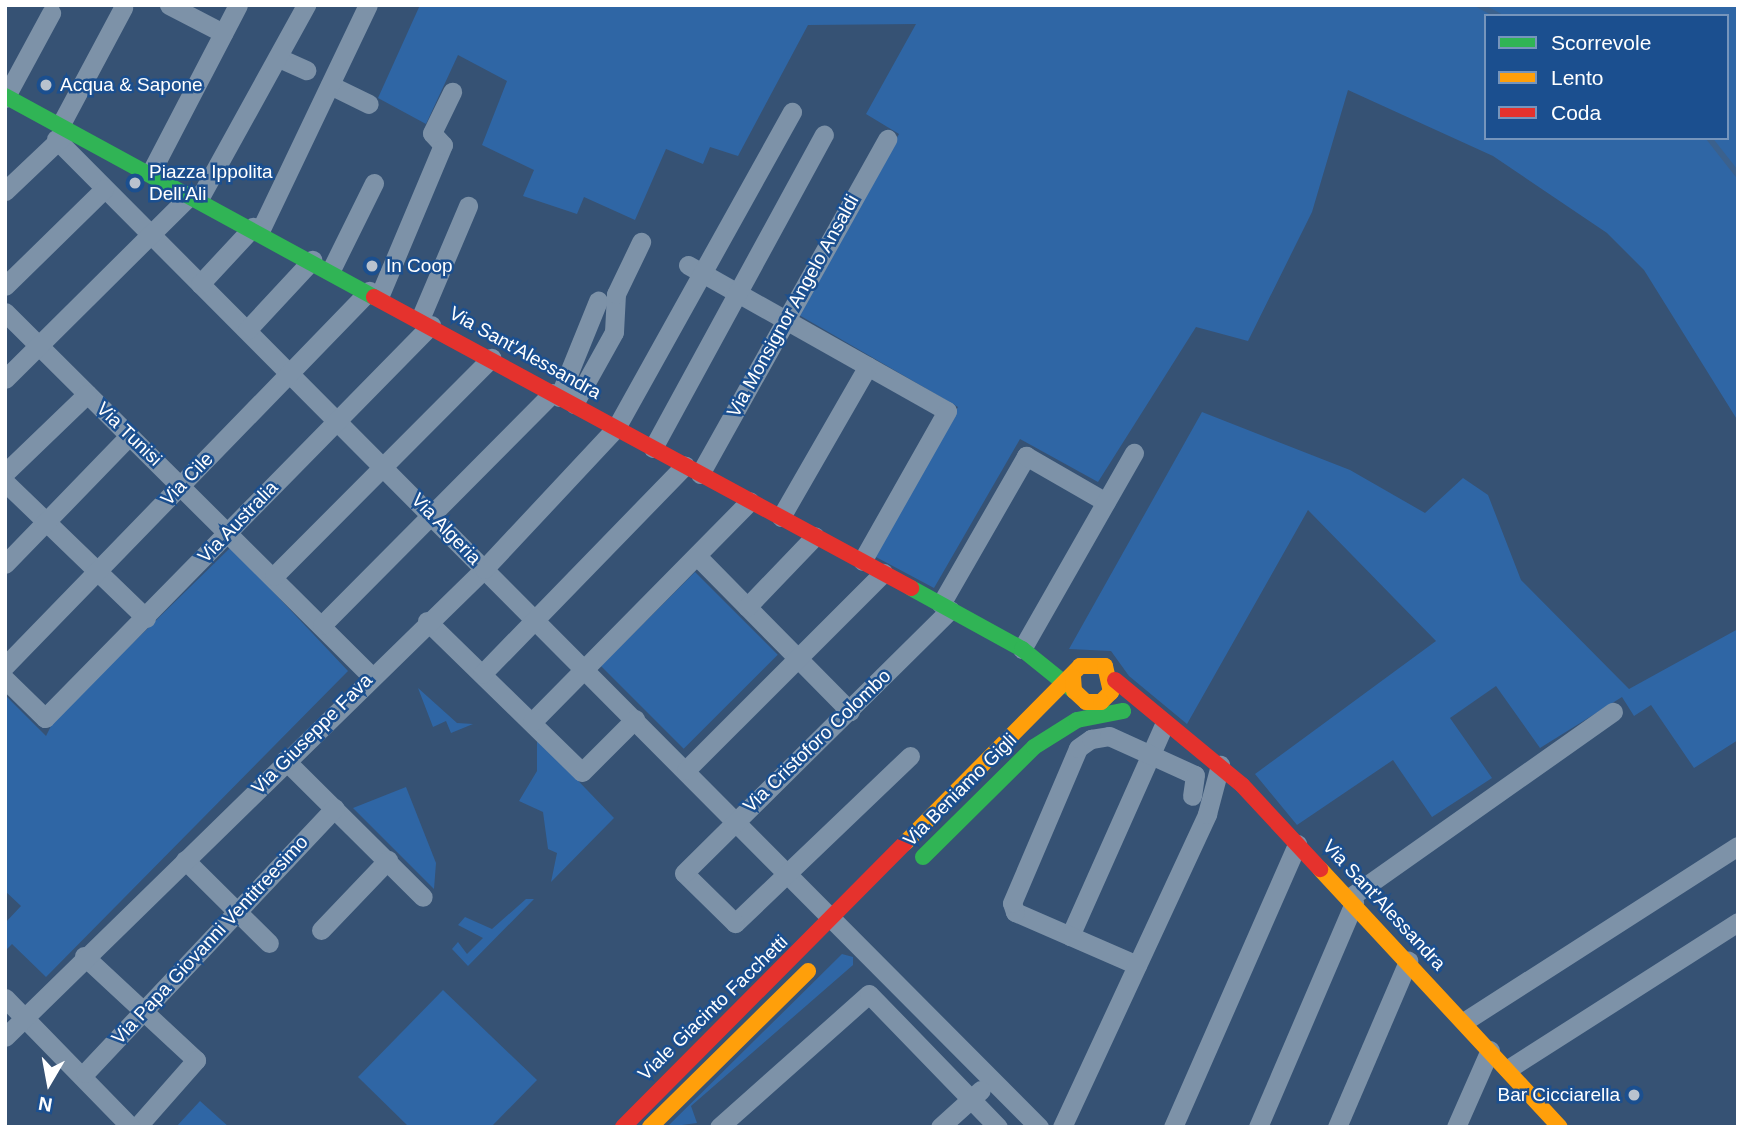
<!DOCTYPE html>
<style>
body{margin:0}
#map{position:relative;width:1743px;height:1132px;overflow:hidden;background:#365274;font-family:Helvetica,sans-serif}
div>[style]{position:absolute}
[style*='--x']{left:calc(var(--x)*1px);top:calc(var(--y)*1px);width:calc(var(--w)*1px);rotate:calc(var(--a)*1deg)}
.green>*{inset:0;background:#2f66a5;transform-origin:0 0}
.stream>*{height:6px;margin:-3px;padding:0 3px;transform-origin:3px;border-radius:3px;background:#3b618d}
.street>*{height:19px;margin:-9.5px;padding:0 9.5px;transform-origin:9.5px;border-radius:9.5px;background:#7d92a8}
.fast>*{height:16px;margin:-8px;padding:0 8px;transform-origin:8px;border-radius:8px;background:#30b455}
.slow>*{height:16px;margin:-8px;padding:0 8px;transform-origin:8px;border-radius:8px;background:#ff9f0a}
.jam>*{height:16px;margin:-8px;padding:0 8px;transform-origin:8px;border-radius:8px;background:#e5322d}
.dots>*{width:19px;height:19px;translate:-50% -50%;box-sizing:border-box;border:4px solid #1b4f8f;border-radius:50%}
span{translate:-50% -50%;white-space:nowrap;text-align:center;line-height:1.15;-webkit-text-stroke:5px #1b4f8f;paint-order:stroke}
.poi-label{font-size:19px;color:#fff}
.left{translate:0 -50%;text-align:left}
.right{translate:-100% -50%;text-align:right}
.street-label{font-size:19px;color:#fff}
.frame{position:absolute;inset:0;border:7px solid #fff;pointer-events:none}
.legend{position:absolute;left:1484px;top:14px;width:245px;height:126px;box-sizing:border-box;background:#1b4f8f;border:2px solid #7695bc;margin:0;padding:9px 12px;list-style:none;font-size:21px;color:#fff}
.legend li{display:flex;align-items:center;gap:14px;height:35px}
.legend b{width:35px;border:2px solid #7695bc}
.north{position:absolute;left:14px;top:1048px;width:70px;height:70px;-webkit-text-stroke:5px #1b4f8f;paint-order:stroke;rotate:190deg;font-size:19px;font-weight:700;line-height:28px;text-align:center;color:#fff}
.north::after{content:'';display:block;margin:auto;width:24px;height:32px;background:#fff;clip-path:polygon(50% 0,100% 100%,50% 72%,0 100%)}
</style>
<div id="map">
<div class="green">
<i style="clip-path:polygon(evenodd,420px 5px,1738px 5px,1738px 421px,1644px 270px,1607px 233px,1493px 156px,1348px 90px,1312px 212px,1248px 341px,1196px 327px,1098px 482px,1020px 439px,934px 588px,874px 556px,958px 407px,799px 315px,899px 134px,866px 114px,916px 24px,808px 25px,738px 156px,710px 147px,703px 164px,666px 149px,635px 220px,584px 197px,577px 214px,523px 196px,534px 170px,482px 145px,507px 81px,458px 55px,426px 124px,378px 98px,420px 5px,1486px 16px,1727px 16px,1727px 138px,1486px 138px,1486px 16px)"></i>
<i style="clip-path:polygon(1202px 412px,1350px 470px,1425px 513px,1463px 478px,1488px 495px,1521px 580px,1629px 689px,1738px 629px,1738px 740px,1694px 768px,1651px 705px,1634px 716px,1622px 697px,1540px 748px,1496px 686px,1450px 718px,1492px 778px,1432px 817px,1393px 760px,1297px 825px,1255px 774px,1436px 641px,1308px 510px,1187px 724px,1129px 676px,1111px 651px,1069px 649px)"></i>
<i style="clip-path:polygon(231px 547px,348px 671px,46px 977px,12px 944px,5px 951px,5px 923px,21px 906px,5px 891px,5px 695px,46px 736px,54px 720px)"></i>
<i style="left:695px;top:572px;width:117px;height:133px;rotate:45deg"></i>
<i style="clip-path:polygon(418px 688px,457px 723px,473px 724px,451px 733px,446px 721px,433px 727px)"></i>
<i style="clip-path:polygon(537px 738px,614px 818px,551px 882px,557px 853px,548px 849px,543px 812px,519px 801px,537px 771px)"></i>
<i style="clip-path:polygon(406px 787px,436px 863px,434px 889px,353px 808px)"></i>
<i style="clip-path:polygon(526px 899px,534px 899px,468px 966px,452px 949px,458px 942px,467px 954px,483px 938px,458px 925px,465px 917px,492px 929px)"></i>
<i style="clip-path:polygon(842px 954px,853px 957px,853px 965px,691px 1106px,697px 1123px,667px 1127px)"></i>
<i style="clip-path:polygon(443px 990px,537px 1080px,491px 1127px,409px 1127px,358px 1077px)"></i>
<i style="clip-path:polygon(200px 1101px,229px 1127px,176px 1127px)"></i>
</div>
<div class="stream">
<i style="--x:1479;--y:5;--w:23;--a:29"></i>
<i style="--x:1709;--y:138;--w:47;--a:51.9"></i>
</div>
<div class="street">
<i style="--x:169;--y:5;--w:61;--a:27.4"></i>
<i style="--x:279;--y:58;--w:30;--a:24"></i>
<i style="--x:330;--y:85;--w:43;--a:26"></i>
<i style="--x:5;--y:98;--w:97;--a:-61.6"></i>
<i style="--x:61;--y:124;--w:132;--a:-61.9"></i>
<i style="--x:56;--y:139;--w:1394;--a:45.15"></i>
<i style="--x:151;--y:172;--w:188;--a:-62.5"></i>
<i style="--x:5;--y:191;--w:83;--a:-43.5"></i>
<i style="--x:199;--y:199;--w:222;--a:-61.1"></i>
<i style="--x:260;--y:231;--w:250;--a:-64.5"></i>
<i style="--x:688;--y:265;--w:297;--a:29.4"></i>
<i style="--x:947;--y:411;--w:172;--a:119.5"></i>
<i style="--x:331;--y:270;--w:97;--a:-63.7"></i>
<i style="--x:200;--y:284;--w:78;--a:-47.1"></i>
<i style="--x:5;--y:286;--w:139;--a:-44.4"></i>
<i style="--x:379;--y:297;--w:165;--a:-67.2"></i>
<i style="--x:443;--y:145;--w:16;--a:-133"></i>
<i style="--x:432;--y:133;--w:46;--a:-64"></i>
<i style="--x:5;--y:312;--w:516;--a:44.84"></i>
<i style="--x:420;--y:319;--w:123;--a:-67"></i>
<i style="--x:247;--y:330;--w:96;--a:-47.1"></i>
<i style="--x:5;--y:379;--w:262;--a:-44.8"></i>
<i style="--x:559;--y:397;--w:104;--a:-67.9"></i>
<i style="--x:574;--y:404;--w:82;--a:-60.9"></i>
<i style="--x:614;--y:332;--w:38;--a:-87"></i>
<i style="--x:616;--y:294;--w:58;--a:-64.3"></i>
<i style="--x:653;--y:448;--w:357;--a:-61.4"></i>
<i style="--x:5;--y:473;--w:114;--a:-43.9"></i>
<i style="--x:700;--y:474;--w:384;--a:-60.8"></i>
<i style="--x:5;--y:482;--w:196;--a:44"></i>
<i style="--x:781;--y:517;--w:174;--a:-60.1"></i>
<i style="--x:697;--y:556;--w:218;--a:45.4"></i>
<i style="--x:5;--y:564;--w:178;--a:-45.9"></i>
<i style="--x:274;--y:576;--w:308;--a:-45.1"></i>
<i style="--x:941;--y:604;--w:171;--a:-60.1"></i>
<i style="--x:1026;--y:456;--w:92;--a:29.9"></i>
<i style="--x:747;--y:607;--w:98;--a:-46.2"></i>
<i style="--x:427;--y:621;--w:216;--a:44.3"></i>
<i style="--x:582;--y:772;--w:75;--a:-45"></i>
<i style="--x:322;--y:625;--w:327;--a:-45.2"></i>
<i style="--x:1022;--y:649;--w:226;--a:-60.3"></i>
<i style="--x:5;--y:666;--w:523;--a:-45.85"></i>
<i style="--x:482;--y:674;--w:291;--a:-45.8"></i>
<i style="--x:5;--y:679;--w:56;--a:44.3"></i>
<i style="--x:45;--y:718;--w:551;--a:-45.51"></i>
<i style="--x:532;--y:722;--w:310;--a:-45.4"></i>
<i style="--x:910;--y:756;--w:242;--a:136.3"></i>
<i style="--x:735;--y:923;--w:71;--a:-135.6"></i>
<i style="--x:684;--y:873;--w:374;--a:-44.7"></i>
<i style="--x:285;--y:760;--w:194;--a:44.8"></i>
<i style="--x:686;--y:770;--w:279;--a:-45"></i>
<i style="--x:185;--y:860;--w:118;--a:44.7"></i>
<i style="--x:1349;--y:898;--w:323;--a:-35.2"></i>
<i style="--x:321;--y:930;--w:97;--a:-46.3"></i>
<i style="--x:1070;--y:936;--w:231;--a:-66"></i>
<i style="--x:84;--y:956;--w:153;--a:42.9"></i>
<i style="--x:196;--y:1060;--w:89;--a:131.4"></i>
<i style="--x:1137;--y:965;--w:133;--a:-156.5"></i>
<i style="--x:1015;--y:912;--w:9;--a:-108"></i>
<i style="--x:1012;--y:903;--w:168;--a:-66.9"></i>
<i style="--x:1078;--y:748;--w:16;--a:-35"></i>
<i style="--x:1091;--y:739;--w:18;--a:-9"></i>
<i style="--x:1109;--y:736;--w:94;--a:24.4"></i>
<i style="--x:1195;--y:775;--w:21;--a:98"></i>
<i style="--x:5;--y:998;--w:180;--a:45.7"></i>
<i style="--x:1465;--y:1021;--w:324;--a:-32.7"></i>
<i style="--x:5;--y:1037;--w:670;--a:-44.33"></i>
<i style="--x:484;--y:569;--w:193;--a:-46.9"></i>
<i style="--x:616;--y:428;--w:362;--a:-60.9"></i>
<i style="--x:1508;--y:1069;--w:273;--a:-32.6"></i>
<i style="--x:85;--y:1073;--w:364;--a:-46.7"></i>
<i style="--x:719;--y:1127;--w:200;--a:-41.6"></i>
<i style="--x:869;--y:994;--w:185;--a:45.9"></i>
<i style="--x:940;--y:1127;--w:55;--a:-42.1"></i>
<i style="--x:1062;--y:1127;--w:345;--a:-65.1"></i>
<i style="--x:1207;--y:814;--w:51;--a:-75.1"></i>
<i style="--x:1173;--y:1127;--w:309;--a:-66.3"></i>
<i style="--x:1258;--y:1127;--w:244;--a:-66.8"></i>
<i style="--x:1337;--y:1127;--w:181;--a:-66.8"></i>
<i style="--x:1456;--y:1127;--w:84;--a:-66.2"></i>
</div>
<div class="fast">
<i style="--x:5;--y:96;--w:420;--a:28.6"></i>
<i style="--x:911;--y:588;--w:127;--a:28.8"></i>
<i style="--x:1022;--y:649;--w:67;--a:38.9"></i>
<i style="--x:923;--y:857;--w:156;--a:-44.7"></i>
<i style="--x:1034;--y:747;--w:51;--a:-32.1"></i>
<i style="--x:1077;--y:720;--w:47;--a:-11.1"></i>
</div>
<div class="slow">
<i style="--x:905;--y:843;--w:249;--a:-45.3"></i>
<i style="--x:1080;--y:666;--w:25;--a:0"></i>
<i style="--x:1105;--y:666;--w:27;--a:77"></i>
<i style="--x:1111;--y:692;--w:14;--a:135"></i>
<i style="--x:1101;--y:702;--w:15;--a:180"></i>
<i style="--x:1086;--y:702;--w:16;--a:-137"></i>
<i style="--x:1074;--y:691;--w:14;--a:-94"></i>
<i style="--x:1320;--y:869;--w:352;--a:47.1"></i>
<i style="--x:650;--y:1127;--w:222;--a:-44.6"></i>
</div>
<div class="jam">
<i style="--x:374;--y:297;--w:611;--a:28.45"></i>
<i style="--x:1115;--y:680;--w:165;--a:39.6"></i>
<i style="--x:1242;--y:785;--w:115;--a:47.1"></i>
<i style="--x:623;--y:1127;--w:400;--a:-45.2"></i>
</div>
<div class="dots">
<i style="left:46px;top:85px;background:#b9c2ce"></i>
<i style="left:135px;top:183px;background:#b9c2ce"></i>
<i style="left:372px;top:266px;background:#b9c2ce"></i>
<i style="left:1634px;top:1095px;background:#b9c2ce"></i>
</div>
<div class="poi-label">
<span class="left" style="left:60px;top:85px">Acqua &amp; Sapone</span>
<span class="left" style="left:149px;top:183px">Piazza Ippolita<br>Dell'Ali</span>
<span class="left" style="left:386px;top:266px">In Coop</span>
<span class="right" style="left:1620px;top:1095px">Bar Cicciarella</span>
</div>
<div class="street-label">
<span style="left:793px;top:306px;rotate:-61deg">Via Monsignor Angelo Ansaldi</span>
<span style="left:525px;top:353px;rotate:29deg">Via Sant'Alessandra</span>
<span style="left:129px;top:434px;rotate:44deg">Via Tunisi</span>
<span style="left:187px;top:479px;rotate:-46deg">Via Cile</span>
<span style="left:238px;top:522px;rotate:-46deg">Via Australia</span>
<span style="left:446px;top:529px;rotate:46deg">Via Algeria</span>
<span style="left:312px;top:734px;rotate:-45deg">Via Giuseppe Fava</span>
<span style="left:817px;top:741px;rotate:-44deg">Via Cristoforo Colombo</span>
<span style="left:960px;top:790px;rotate:-45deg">Via Beniamo Gigli</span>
<span style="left:1384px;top:905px;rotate:47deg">Via Sant'Alessandra</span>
<span style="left:210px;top:940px;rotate:-47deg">Via Papa Giovanni Ventitreesimo</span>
<span style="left:713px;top:1008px;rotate:-44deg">Viale Giacinto Facchetti</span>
</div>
<div class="frame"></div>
<ul class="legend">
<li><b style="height:9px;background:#30b455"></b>Scorrevole</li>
<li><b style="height:9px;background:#ff9f0a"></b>Lento</li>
<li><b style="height:9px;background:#e5322d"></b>Coda</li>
</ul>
<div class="north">N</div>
</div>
